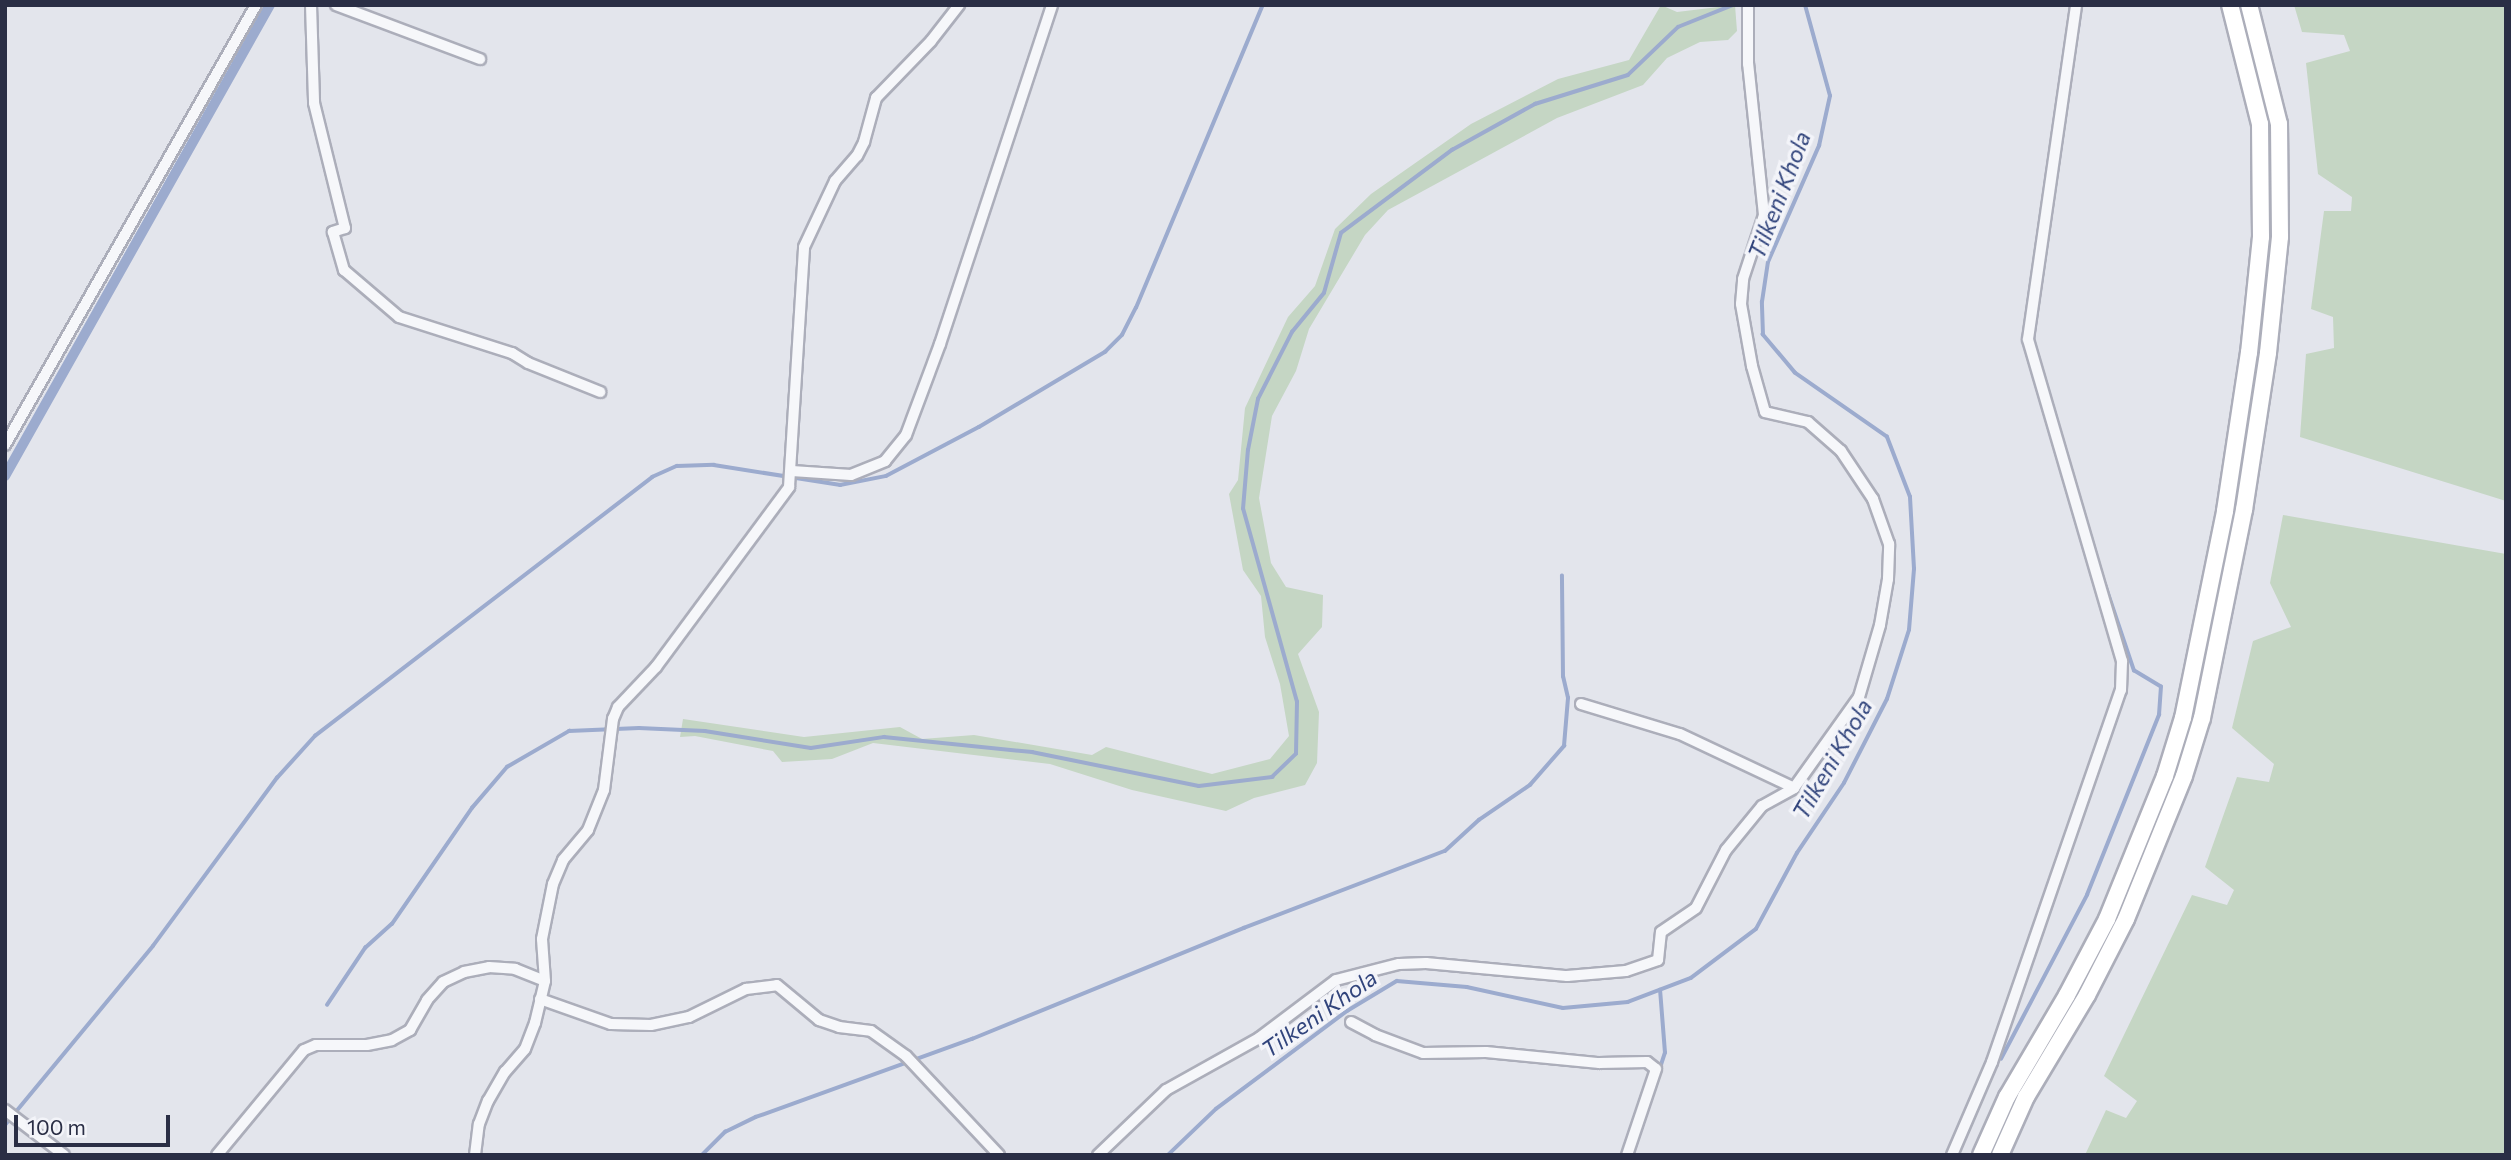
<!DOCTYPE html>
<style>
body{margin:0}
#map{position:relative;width:2511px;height:1160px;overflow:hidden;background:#e3e5ec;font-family:Commissioner,sans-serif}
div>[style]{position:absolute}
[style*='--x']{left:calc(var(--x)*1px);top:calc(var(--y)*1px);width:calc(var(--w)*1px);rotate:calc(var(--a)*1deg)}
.green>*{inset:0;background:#c5d6c4}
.stream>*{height:3.5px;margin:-1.75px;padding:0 1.75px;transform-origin:1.75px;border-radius:1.75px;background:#9cabce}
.canal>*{height:10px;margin:-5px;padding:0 5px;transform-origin:5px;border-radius:5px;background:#9cabce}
.roads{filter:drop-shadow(2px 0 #acaeba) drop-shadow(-2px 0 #acaeba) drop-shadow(0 2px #acaeba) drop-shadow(0 -2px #acaeba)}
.minor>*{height:10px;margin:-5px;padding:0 5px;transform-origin:5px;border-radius:5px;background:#f6f7fa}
.primary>*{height:16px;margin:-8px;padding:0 8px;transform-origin:8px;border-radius:8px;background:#fff}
span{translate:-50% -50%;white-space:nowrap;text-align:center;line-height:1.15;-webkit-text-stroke:7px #f3f4f9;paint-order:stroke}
.water-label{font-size:23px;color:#31447c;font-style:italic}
.frame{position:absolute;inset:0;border:7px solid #2a2e45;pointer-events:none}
.scale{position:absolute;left:14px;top:1115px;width:156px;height:32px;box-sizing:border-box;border:4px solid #2a2e45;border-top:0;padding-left:9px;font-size:21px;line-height:24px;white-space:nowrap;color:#2a2e45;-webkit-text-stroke:5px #f3f4f9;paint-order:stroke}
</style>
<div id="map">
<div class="green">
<i style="clip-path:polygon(1661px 5px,1677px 12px,1735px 5px,1737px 31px,1728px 40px,1700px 42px,1667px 58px,1643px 85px,1557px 118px,1388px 210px,1365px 235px,1309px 329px,1296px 371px,1272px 416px,1259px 498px,1271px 563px,1286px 587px,1323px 595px,1322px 627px,1298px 654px,1319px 712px,1317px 763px,1305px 785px,1254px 798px,1226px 811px,1132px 790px,1050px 764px,873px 743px,832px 759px,782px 762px,773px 751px,695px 736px,680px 737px,683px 719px,804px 737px,900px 727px,922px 739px,974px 735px,1092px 755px,1106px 747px,1212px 774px,1270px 759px,1289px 736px,1280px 684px,1265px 637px,1261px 596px,1243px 570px,1229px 494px,1238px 480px,1245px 408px,1288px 317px,1315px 286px,1335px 229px,1371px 194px,1471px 124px,1558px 79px,1629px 60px)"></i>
<i style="clip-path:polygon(2294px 5px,2506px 5px,2506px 501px,2300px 437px,2306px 354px,2334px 348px,2333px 317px,2311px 309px,2324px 211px,2351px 211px,2352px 197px,2318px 174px,2306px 63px,2350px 51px,2344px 35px,2302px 32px)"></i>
<i style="clip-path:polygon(2283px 515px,2506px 554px,2506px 1155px,2085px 1155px,2106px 1110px,2126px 1118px,2137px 1101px,2104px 1076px,2192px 895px,2227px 905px,2234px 890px,2205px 867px,2237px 777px,2269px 782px,2274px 764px,2232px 728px,2253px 641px,2291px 627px,2270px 583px)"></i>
</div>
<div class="stream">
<i style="--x:2078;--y:28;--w:23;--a:-83"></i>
<i style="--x:327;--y:1005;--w:69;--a:-56.3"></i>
<i style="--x:365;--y:948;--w:36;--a:-42"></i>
<i style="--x:392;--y:924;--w:141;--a:-55.4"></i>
<i style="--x:472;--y:808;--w:54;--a:-49.5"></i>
<i style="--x:507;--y:767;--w:72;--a:-30.1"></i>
<i style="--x:569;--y:731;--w:70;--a:-2.5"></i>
<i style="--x:639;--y:728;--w:66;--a:2.6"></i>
<i style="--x:705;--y:731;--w:107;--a:9.1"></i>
<i style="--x:811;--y:748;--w:74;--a:-8.6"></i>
<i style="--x:884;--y:737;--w:149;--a:5.8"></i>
<i style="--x:1032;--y:752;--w:170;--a:11.5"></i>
<i style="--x:1199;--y:786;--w:74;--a:-7"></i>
<i style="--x:1272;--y:777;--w:33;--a:-44"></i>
<i style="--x:1296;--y:754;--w:52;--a:-88.9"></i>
<i style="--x:1297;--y:702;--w:200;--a:-105.6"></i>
<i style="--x:1243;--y:509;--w:59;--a:-85.2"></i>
<i style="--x:1248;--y:450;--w:52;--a:-78.9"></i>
<i style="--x:1258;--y:399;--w:75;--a:-63.1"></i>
<i style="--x:1292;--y:332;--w:50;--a:-50.6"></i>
<i style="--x:1324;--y:293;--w:62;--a:-74.2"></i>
<i style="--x:1341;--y:233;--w:139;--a:-36.8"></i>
<i style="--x:1452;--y:150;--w:95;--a:-29"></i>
<i style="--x:1535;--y:104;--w:97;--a:-17.3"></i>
<i style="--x:1628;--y:75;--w:69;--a:-43.8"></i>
<i style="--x:1678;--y:27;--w:59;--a:-21.8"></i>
<i style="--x:2001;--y:1059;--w:185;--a:-62.3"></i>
<i style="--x:2087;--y:895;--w:194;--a:-68.2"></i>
<i style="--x:2159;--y:715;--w:28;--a:-86"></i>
<i style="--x:2161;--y:687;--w:31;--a:-149"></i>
<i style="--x:2134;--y:671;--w:91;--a:-108.6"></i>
<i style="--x:1659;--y:1071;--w:19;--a:-72"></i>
<i style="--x:1665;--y:1053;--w:63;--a:-94.5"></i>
<i style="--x:5;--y:1125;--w:232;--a:-50.4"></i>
<i style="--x:153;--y:946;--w:209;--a:-53.6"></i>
<i style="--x:277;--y:778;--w:57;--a:-47.9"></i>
<i style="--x:315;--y:736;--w:425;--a:-37.5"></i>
<i style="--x:652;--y:477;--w:27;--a:-24"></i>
<i style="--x:677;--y:466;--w:37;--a:-2"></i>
<i style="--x:714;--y:465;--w:128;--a:9"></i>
<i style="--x:840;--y:485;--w:47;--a:-11.1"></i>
<i style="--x:886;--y:476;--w:105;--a:-27.8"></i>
<i style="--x:979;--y:427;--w:147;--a:-30.8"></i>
<i style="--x:1105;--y:352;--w:24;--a:-45"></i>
<i style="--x:1122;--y:335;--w:30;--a:-63"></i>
<i style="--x:1136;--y:308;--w:329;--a:-67.3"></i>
<i style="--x:702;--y:1155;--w:33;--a:-45"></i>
<i style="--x:725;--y:1132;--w:34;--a:-26"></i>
<i style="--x:756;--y:1117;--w:230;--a:-19.9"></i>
<i style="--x:972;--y:1039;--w:294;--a:-22.2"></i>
<i style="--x:1244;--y:928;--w:215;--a:-21"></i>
<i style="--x:1445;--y:851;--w:46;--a:-42.4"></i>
<i style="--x:1479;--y:820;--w:62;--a:-34.5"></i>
<i style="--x:1530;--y:785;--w:52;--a:-48.9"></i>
<i style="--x:1564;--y:746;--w:48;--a:-85.2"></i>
<i style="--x:1568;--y:698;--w:22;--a:-103"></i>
<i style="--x:1563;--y:677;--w:101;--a:-90.6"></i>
<i style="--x:1168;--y:1155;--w:66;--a:-43.8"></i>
<i style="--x:1216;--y:1109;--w:164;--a:-36.8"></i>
<i style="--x:1347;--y:1011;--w:58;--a:-31"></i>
<i style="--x:1397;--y:981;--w:70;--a:4.9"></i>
<i style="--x:1467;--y:987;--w:98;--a:12.3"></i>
<i style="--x:1563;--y:1008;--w:65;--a:-5.3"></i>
<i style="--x:1628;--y:1002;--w:67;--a:-20.9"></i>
<i style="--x:1691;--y:978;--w:81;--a:-37"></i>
<i style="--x:1756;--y:929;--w:86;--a:-61.7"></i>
<i style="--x:1797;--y:853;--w:84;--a:-56.1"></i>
<i style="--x:1844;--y:783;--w:94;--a:-62.9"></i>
<i style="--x:1887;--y:699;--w:72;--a:-72.3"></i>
<i style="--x:1909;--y:630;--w:61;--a:-85.3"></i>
<i style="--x:1914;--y:569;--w:72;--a:-93.2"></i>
<i style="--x:1910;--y:497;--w:64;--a:-111"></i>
<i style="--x:1887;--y:437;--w:112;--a:-145.2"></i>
<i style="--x:1795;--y:373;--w:50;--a:-130.1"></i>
<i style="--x:1763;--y:335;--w:33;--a:-92"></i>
<i style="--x:1762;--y:302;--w:40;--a:-81.5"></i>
<i style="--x:1768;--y:262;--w:127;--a:-66.3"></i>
<i style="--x:1819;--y:146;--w:51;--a:-77.6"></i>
<i style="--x:1830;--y:96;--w:94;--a:-105.4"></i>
<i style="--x:1632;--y:1155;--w:25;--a:-72"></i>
</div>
<div class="canal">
<i style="--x:5;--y:476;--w:540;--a:-60.64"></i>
</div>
<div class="roads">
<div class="minor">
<i style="--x:311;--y:5;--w:98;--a:88.2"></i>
<i style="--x:314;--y:103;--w:129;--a:76.1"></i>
<i style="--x:345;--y:228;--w:13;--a:162"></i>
<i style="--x:333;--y:232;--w:40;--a:74"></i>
<i style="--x:344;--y:270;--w:72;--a:40.5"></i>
<i style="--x:399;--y:317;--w:119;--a:17.7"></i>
<i style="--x:512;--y:353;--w:19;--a:32"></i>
<i style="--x:528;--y:363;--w:78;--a:21.9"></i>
<i style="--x:336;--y:5;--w:154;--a:20.6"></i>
<i style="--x:5;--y:445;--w:507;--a:-60.3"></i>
<i style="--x:792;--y:471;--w:59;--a:3.9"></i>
<i style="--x:851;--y:475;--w:37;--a:-22"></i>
<i style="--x:885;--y:461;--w:33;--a:-51"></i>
<i style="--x:906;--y:435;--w:97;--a:-69.5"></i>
<i style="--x:940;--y:344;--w:357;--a:-71.7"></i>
<i style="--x:1581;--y:704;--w:103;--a:16.9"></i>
<i style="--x:1680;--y:734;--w:126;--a:25.3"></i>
<i style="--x:540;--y:999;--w:75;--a:19.4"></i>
<i style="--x:611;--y:1024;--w:40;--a:1.4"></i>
<i style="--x:651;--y:1025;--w:39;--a:-12"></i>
<i style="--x:689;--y:1017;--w:64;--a:-26.2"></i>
<i style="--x:746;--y:989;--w:31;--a:-7"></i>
<i style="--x:777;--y:985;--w:55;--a:39.8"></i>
<i style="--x:819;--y:1020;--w:21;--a:19"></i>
<i style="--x:839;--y:1027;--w:32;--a:7"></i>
<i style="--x:871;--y:1031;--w:43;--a:35.5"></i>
<i style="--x:906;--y:1056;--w:136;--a:46.8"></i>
<i style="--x:1351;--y:1022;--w:27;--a:28"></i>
<i style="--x:1375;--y:1035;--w:51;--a:20.6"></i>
<i style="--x:1423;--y:1053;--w:63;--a:-0.9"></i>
<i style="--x:1486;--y:1052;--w:114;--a:5.6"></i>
<i style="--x:1599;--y:1063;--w:48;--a:-1.2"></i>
<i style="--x:1647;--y:1062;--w:11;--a:38"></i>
<i style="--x:1656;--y:1069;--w:91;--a:108.6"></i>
<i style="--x:5;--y:1110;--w:74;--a:37.3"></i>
<i style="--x:217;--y:1155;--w:136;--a:-50.4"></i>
<i style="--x:304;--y:1050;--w:13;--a:-23"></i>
<i style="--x:316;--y:1045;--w:51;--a:0"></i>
<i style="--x:367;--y:1045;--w:25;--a:-11"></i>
<i style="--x:392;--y:1040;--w:21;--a:-29"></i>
<i style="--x:410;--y:1030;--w:34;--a:-60"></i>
<i style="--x:427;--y:1000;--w:24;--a:-48"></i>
<i style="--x:443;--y:982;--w:23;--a:-25"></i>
<i style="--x:464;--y:972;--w:25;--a:-11"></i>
<i style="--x:489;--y:967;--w:26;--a:4"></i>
<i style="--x:515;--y:969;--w:32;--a:22"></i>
<i style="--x:475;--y:1155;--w:31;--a:-83"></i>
<i style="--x:479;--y:1124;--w:25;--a:-69"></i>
<i style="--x:488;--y:1101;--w:34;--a:-60"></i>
<i style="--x:505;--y:1072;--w:30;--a:-49"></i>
<i style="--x:525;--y:1049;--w:28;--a:-69"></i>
<i style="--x:535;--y:1023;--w:43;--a:-76.6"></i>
<i style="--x:545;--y:981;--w:42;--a:-94.1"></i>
<i style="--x:542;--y:939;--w:56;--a:-78.7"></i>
<i style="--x:553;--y:884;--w:26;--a:-67"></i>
<i style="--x:563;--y:860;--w:39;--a:-50"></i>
<i style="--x:588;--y:830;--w:43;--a:-68.2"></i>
<i style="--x:604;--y:790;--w:72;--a:-82.8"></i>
<i style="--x:613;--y:719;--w:13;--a:-67"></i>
<i style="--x:618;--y:707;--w:55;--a:-46.5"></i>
<i style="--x:656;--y:667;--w:224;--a:-53.5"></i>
<i style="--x:789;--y:487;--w:240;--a:-86.4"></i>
<i style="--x:804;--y:247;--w:73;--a:-64.8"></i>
<i style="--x:835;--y:181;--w:33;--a:-49"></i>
<i style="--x:857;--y:156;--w:16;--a:-63"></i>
<i style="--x:864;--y:142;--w:46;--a:-74.7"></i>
<i style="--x:876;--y:98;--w:79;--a:-46"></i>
<i style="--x:931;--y:41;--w:46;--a:-52.1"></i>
<i style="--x:1098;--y:1155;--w:94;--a:-43.7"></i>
<i style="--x:1166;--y:1090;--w:107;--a:-29.2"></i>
<i style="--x:1259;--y:1038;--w:96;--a:-37"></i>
<i style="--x:1336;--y:980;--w:65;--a:-14.3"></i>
<i style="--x:1399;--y:964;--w:27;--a:-2"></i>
<i style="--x:1426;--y:963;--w:142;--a:5.3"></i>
<i style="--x:1567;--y:976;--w:59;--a:-4.8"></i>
<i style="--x:1626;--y:971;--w:34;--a:-19"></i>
<i style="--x:1658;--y:960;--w:28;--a:-84"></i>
<i style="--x:1661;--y:932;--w:42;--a:-34.4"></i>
<i style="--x:1696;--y:908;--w:65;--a:-62.7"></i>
<i style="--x:1726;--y:850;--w:57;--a:-50.7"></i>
<i style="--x:1762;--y:806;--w:37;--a:-29"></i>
<i style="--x:1794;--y:788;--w:112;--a:-54.5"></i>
<i style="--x:1859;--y:697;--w:75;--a:-73.7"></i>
<i style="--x:1880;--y:625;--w:47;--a:-80.1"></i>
<i style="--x:1888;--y:579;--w:35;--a:-88"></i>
<i style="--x:1889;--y:544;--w:48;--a:-109.6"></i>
<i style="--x:1873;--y:499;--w:58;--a:-123.7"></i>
<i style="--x:1841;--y:451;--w:44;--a:-138.7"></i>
<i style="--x:1808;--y:422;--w:44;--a:-166.9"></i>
<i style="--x:1765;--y:412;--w:48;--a:-105.8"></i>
<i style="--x:1752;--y:366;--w:63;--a:-100.1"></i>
<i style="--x:1741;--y:304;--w:25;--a:-85"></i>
<i style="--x:1743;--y:279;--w:67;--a:-71.8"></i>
<i style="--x:1764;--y:215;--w:152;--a:-96"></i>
<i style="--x:1748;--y:64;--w:59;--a:-90"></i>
<i style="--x:1952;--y:1155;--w:101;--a:-66.7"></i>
<i style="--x:1992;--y:1062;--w:394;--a:-70.9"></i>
<i style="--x:2121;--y:690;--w:29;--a:-88"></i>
<i style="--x:2122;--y:661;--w:335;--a:-106.3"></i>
<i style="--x:2028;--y:339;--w:337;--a:-81.8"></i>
</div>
<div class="primary">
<i style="--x:1981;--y:1155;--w:64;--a:-65.9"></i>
<i style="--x:2007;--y:1097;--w:118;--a:-59.5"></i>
<i style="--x:2067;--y:995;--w:86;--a:-62.2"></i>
<i style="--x:2107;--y:919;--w:154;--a:-67.9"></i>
<i style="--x:2165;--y:776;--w:61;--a:-72.8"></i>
<i style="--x:2183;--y:718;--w:211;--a:-78.5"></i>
<i style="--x:2225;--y:511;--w:160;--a:-81.4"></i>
<i style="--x:2249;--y:353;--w:117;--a:-84.1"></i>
<i style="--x:2261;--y:237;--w:113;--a:-90.5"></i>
<i style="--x:2260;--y:124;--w:123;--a:-104.1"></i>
<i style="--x:2000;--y:1155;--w:64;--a:-65.9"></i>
<i style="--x:2026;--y:1097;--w:119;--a:-59.1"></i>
<i style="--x:2087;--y:995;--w:85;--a:-62.8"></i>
<i style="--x:2126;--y:919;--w:154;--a:-67.9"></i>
<i style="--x:2184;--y:776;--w:61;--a:-72.8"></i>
<i style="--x:2202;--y:718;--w:212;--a:-78.6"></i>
<i style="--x:2244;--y:510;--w:159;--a:-81.3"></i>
<i style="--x:2268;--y:353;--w:117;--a:-84.1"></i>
<i style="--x:2280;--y:237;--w:113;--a:-90.5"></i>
<i style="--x:2279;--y:124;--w:123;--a:-104.1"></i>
</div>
</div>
<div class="water-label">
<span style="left:1779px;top:195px;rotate:-69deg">Tilkeni Khola</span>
<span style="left:1832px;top:759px;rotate:-60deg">Tilkeni Khola</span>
<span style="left:1319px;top:1013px;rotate:-35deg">Tilkeni Khola</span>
</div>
<div class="frame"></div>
<div class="scale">100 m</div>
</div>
